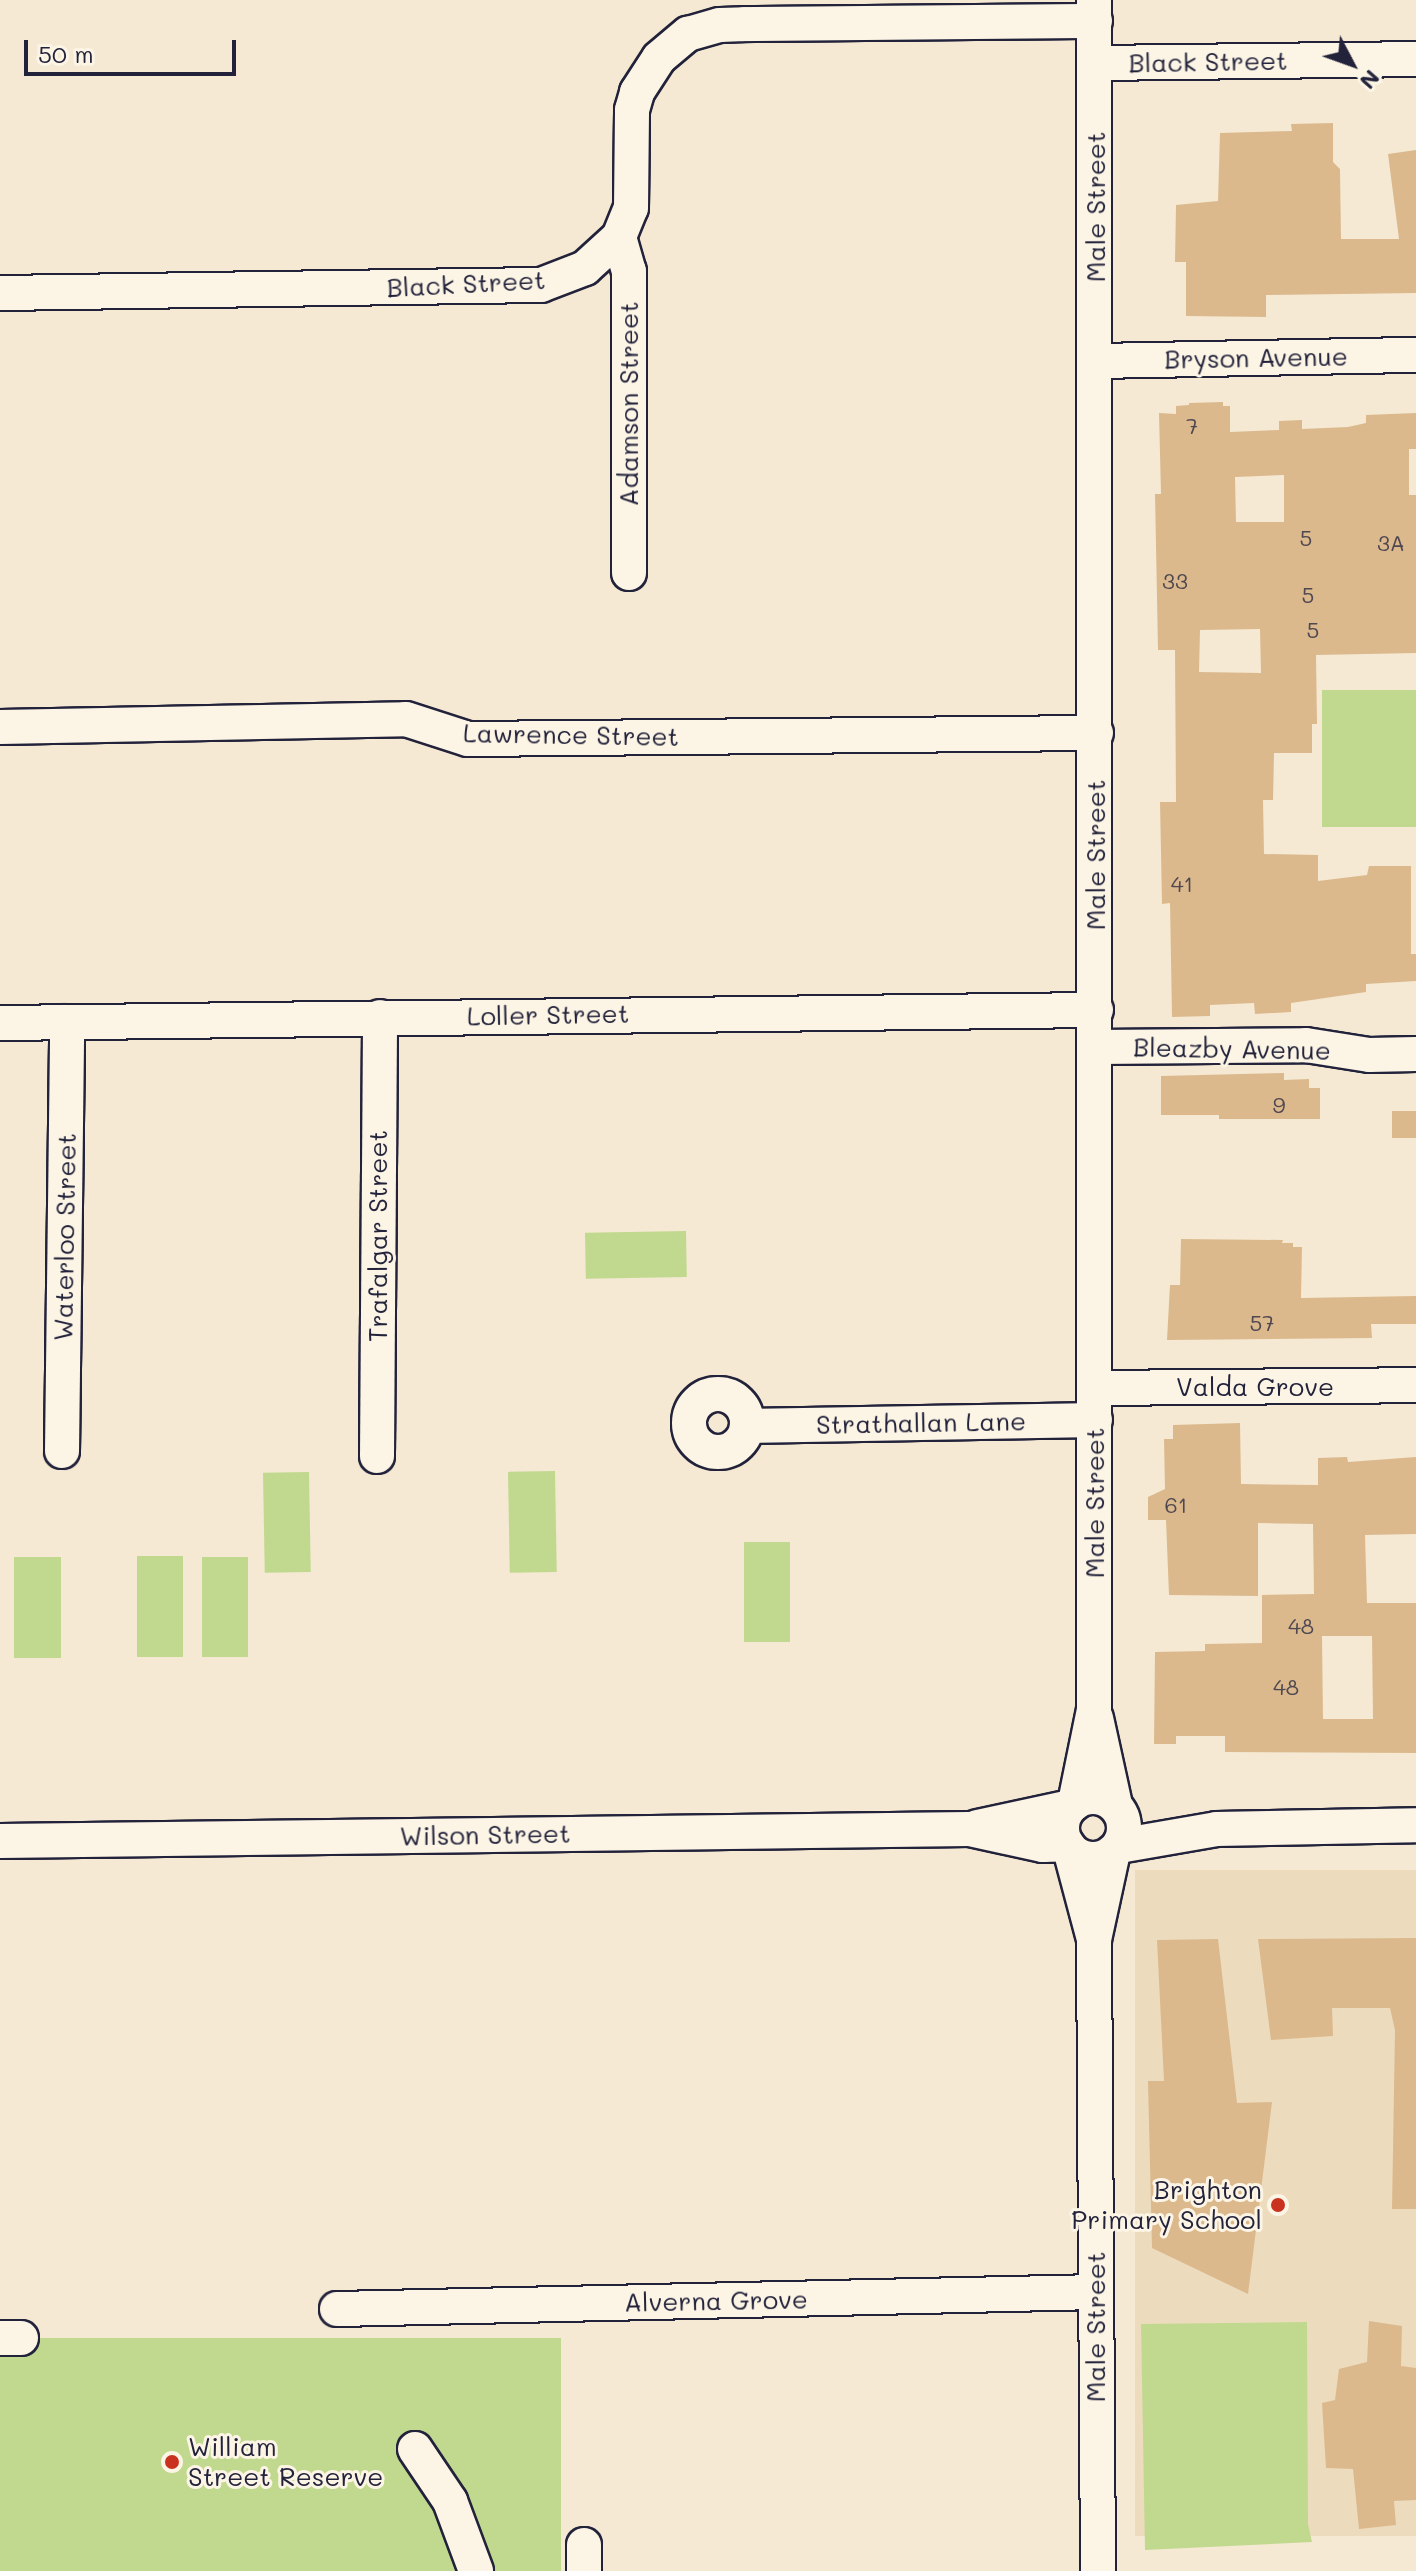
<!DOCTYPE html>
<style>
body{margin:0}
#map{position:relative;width:1416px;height:2571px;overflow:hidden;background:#f5e9d3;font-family:Mali,sans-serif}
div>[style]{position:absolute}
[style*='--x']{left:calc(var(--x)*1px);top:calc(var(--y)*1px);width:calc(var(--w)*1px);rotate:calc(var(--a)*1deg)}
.built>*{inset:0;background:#eddbbe;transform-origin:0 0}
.green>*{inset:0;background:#c1d98f;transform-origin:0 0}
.building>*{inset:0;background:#dbb98d;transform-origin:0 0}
.roads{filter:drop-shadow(2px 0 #22223b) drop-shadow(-2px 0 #22223b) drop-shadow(0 2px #22223b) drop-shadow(0 -2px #22223b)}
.minor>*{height:34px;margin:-17px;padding:0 17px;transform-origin:17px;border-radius:17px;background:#fcf5e5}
.minor>.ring{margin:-17px;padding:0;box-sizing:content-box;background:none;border:34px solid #fcf5e5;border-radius:50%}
.dots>*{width:22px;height:22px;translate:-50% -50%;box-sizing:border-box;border:4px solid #fcf5e5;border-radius:50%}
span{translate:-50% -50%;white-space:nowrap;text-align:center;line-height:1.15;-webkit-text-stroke:6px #fcf5e5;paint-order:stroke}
.number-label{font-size:22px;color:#504850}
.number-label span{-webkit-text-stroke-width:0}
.street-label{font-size:26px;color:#22223b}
.poi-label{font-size:26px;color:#22223b}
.right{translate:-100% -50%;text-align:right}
.left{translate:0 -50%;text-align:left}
.north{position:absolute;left:1312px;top:24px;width:80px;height:80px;-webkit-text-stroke:6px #fcf5e5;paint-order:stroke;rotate:131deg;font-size:22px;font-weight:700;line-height:32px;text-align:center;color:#22223b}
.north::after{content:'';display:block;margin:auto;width:28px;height:36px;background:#22223b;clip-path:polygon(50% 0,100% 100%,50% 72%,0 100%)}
.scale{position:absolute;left:24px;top:40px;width:212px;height:36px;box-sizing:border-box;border:4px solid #22223b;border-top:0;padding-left:10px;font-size:24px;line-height:28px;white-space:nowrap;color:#22223b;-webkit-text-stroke:6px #fcf5e5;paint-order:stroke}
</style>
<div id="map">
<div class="built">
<i style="left:1416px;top:1870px;width:666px;height:281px;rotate:90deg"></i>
</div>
<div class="green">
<i style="left:1322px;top:690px;width:94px;height:137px"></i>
<i style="left:686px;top:1231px;width:46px;height:101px;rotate:89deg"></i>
<i style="left:555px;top:1471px;width:101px;height:47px;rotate:89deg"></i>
<i style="left:309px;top:1472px;width:100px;height:46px;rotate:89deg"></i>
<i style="left:744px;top:1542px;width:46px;height:100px"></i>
<i style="left:137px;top:1556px;width:46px;height:101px"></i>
<i style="left:14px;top:1557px;width:47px;height:101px"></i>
<i style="left:202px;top:1557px;width:46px;height:100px"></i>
<i style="clip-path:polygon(1307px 2322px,1308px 2524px,1312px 2542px,1145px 2550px,1141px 2324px)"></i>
<i style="left:561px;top:2338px;width:233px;height:561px;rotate:90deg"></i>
</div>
<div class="building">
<i style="clip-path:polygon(1333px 123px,1333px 162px,1340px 169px,1341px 239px,1399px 239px,1388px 154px,1416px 150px,1416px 293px,1266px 295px,1266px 317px,1186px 316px,1186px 262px,1175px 262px,1176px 205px,1218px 201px,1220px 133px,1292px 131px,1291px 124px)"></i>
<i style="clip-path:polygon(evenodd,1223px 402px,1223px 406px,1230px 406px,1230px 432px,1279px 430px,1279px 421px,1302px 420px,1302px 429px,1348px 427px,1366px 423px,1366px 415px,1416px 413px,1416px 449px,1409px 449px,1409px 495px,1416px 495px,1416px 653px,1316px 655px,1317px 724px,1312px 724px,1312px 753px,1274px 753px,1273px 800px,1263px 800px,1264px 854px,1318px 855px,1318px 881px,1367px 875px,1369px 866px,1411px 866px,1411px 954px,1416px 954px,1416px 981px,1366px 984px,1366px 992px,1291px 1003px,1291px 1012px,1255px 1014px,1254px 1003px,1210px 1005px,1210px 1016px,1172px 1017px,1170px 903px,1162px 904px,1160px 802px,1176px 802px,1175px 650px,1158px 650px,1155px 494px,1161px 494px,1159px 413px,1176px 414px,1176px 406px,1189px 405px,1189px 403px,1223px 402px,1284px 475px,1284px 522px,1236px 522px,1235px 477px,1284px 475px,1223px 402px,1260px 629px,1261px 673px,1199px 672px,1200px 630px,1260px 629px)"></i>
<i style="clip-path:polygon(1284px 1073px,1284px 1080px,1309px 1079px,1309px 1088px,1320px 1088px,1320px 1119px,1219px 1119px,1219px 1115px,1161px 1115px,1161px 1076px)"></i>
<i style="left:1416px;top:1111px;width:27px;height:24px;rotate:90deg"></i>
<i style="clip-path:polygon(1181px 1239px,1283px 1240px,1282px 1243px,1293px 1243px,1293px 1247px,1302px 1247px,1301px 1298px,1416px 1296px,1416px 1324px,1371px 1324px,1372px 1338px,1167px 1340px,1170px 1285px,1180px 1285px)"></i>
<i style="clip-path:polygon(evenodd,1240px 1423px,1241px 1484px,1318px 1485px,1318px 1458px,1347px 1457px,1348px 1462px,1416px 1457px,1416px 1534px,1365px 1535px,1367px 1603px,1416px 1603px,1416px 1753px,1225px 1752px,1225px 1736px,1176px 1736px,1176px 1744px,1154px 1744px,1155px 1652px,1205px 1651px,1205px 1644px,1262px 1643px,1262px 1595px,1314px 1594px,1313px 1524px,1258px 1523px,1258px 1596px,1169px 1595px,1166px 1520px,1148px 1520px,1148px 1497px,1165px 1489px,1164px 1439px,1173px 1439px,1173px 1425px,1240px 1423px,1322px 1636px,1372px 1636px,1373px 1719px,1323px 1719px,1322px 1636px)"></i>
<i style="clip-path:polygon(1416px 1938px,1416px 2209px,1392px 2209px,1395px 2030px,1390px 2008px,1332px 2008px,1333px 2036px,1271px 2040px,1258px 1939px)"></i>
<i style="clip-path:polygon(1218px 1939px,1237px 2103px,1272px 2102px,1248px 2294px,1152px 2248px,1148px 2081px,1164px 2081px,1157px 1940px)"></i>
<i style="clip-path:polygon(1369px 2321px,1402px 2326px,1401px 2366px,1416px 2368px,1416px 2500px,1394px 2501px,1396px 2525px,1359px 2529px,1353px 2469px,1326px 2468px,1322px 2403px,1335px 2400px,1339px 2369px,1367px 2362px)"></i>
</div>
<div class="roads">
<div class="minor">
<i style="--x:1096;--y:63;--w:320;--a:-0.7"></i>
<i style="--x:619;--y:237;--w:35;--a:74"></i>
<i style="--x:629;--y:271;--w:302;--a:90"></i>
<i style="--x:0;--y:293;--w:541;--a:-0.85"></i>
<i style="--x:541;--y:285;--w:47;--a:-21.1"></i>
<i style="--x:585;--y:268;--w:46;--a:-42.4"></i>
<i style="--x:619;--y:237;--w:31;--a:-68"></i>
<i style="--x:631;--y:208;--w:98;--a:-89.4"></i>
<i style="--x:632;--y:110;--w:19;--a:-74"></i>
<i style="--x:637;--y:92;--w:40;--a:-57.1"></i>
<i style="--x:659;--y:58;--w:38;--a:-40"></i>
<i style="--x:688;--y:34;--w:33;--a:-16"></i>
<i style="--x:720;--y:25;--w:25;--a:-2"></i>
<i style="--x:745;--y:24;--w:350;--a:-0.5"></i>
<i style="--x:1097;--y:361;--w:319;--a:-1.1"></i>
<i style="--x:0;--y:727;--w:406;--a:-1.1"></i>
<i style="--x:406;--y:719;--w:65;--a:17.9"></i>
<i style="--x:468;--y:739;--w:628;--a:-0.55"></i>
<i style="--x:0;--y:1023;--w:1096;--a:-0.68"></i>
<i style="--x:1096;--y:1047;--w:210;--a:-0.5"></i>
<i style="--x:1306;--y:1045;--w:64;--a:9"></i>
<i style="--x:1369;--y:1055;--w:47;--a:-1.2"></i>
<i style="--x:1094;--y:1388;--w:322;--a:-0.5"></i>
<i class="ring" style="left:689px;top:1394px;width:24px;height:24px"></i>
<i style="--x:747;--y:1426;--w:348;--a:-1"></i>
<i style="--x:62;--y:1451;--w:429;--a:-89.3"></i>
<i style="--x:377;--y:1456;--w:439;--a:-89.6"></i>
<i style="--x:1096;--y:1718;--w:89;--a:77.7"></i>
<i class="ring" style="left:1062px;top:1797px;width:28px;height:28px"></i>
<i style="--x:1075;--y:1803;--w:95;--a:-78.5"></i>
<i style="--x:1094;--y:1710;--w:1710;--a:-90"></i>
<i style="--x:977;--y:1827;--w:95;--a:-12.1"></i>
<i style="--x:0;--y:1841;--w:969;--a:-0.71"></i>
<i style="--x:969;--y:1829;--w:76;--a:12.2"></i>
<i style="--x:1043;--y:1845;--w:24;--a:-2"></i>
<i style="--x:1119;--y:1846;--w:98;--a:-9.9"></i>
<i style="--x:1216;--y:1829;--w:200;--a:-1.1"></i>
<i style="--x:1070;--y:1849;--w:93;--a:75.1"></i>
<i style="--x:1094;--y:1939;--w:632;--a:89.64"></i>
<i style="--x:1095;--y:1935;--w:85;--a:-77.8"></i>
<i style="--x:337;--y:2309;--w:758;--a:-1.28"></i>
<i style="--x:0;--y:2338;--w:21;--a:0"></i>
<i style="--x:415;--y:2449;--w:63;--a:56.1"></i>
<i style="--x:450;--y:2501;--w:75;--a:69.6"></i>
<i style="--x:584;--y:2545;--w:26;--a:90"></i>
</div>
</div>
<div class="dots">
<i style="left:1278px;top:2205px;background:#c8321e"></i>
<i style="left:172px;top:2462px;background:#c8321e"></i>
</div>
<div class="number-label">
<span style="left:1192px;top:426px">7</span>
<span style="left:1306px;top:538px">5</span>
<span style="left:1391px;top:543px">3A</span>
<span style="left:1175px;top:581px">33</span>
<span style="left:1308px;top:595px">5</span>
<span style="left:1313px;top:630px">5</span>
<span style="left:1182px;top:884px">41</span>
<span style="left:1279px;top:1105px">9</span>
<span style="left:1262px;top:1323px">57</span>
<span style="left:1176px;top:1505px">61</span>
<span style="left:1301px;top:1626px">48</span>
<span style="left:1286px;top:1687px">48</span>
</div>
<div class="street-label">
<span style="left:1208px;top:62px;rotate:-1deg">Black Street</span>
<span style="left:1096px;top:207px;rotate:-90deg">Male Street</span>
<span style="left:466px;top:284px;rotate:-3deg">Black Street</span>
<span style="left:1256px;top:358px;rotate:-1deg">Bryson Avenue</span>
<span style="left:629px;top:404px;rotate:-90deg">Adamson Street</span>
<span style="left:571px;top:735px;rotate:1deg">Lawrence Street</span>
<span style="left:1096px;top:855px;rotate:-90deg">Male Street</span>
<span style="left:548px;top:1015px;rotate:-1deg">Loller Street</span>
<span style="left:1232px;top:1049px;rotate:1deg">Bleazby Avenue</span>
<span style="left:378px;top:1236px;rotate:-90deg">Trafalgar Street</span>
<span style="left:65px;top:1237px;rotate:-89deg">Waterloo Street</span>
<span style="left:1255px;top:1387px">Valda Grove</span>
<span style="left:921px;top:1423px;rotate:-1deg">Strathallan Lane</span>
<span style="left:1095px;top:1503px;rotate:-90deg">Male Street</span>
<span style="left:485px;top:1835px;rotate:-1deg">Wilson Street</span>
<span style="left:716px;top:2301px;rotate:-1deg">Alverna Grove</span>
<span style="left:1096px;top:2327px;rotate:-90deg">Male Street</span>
</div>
<div class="poi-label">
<span class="right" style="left:1262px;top:2205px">Brighton<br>Primary School</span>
<span class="left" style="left:188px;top:2462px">William<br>Street Reserve</span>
</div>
<div class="north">N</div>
<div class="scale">50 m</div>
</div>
